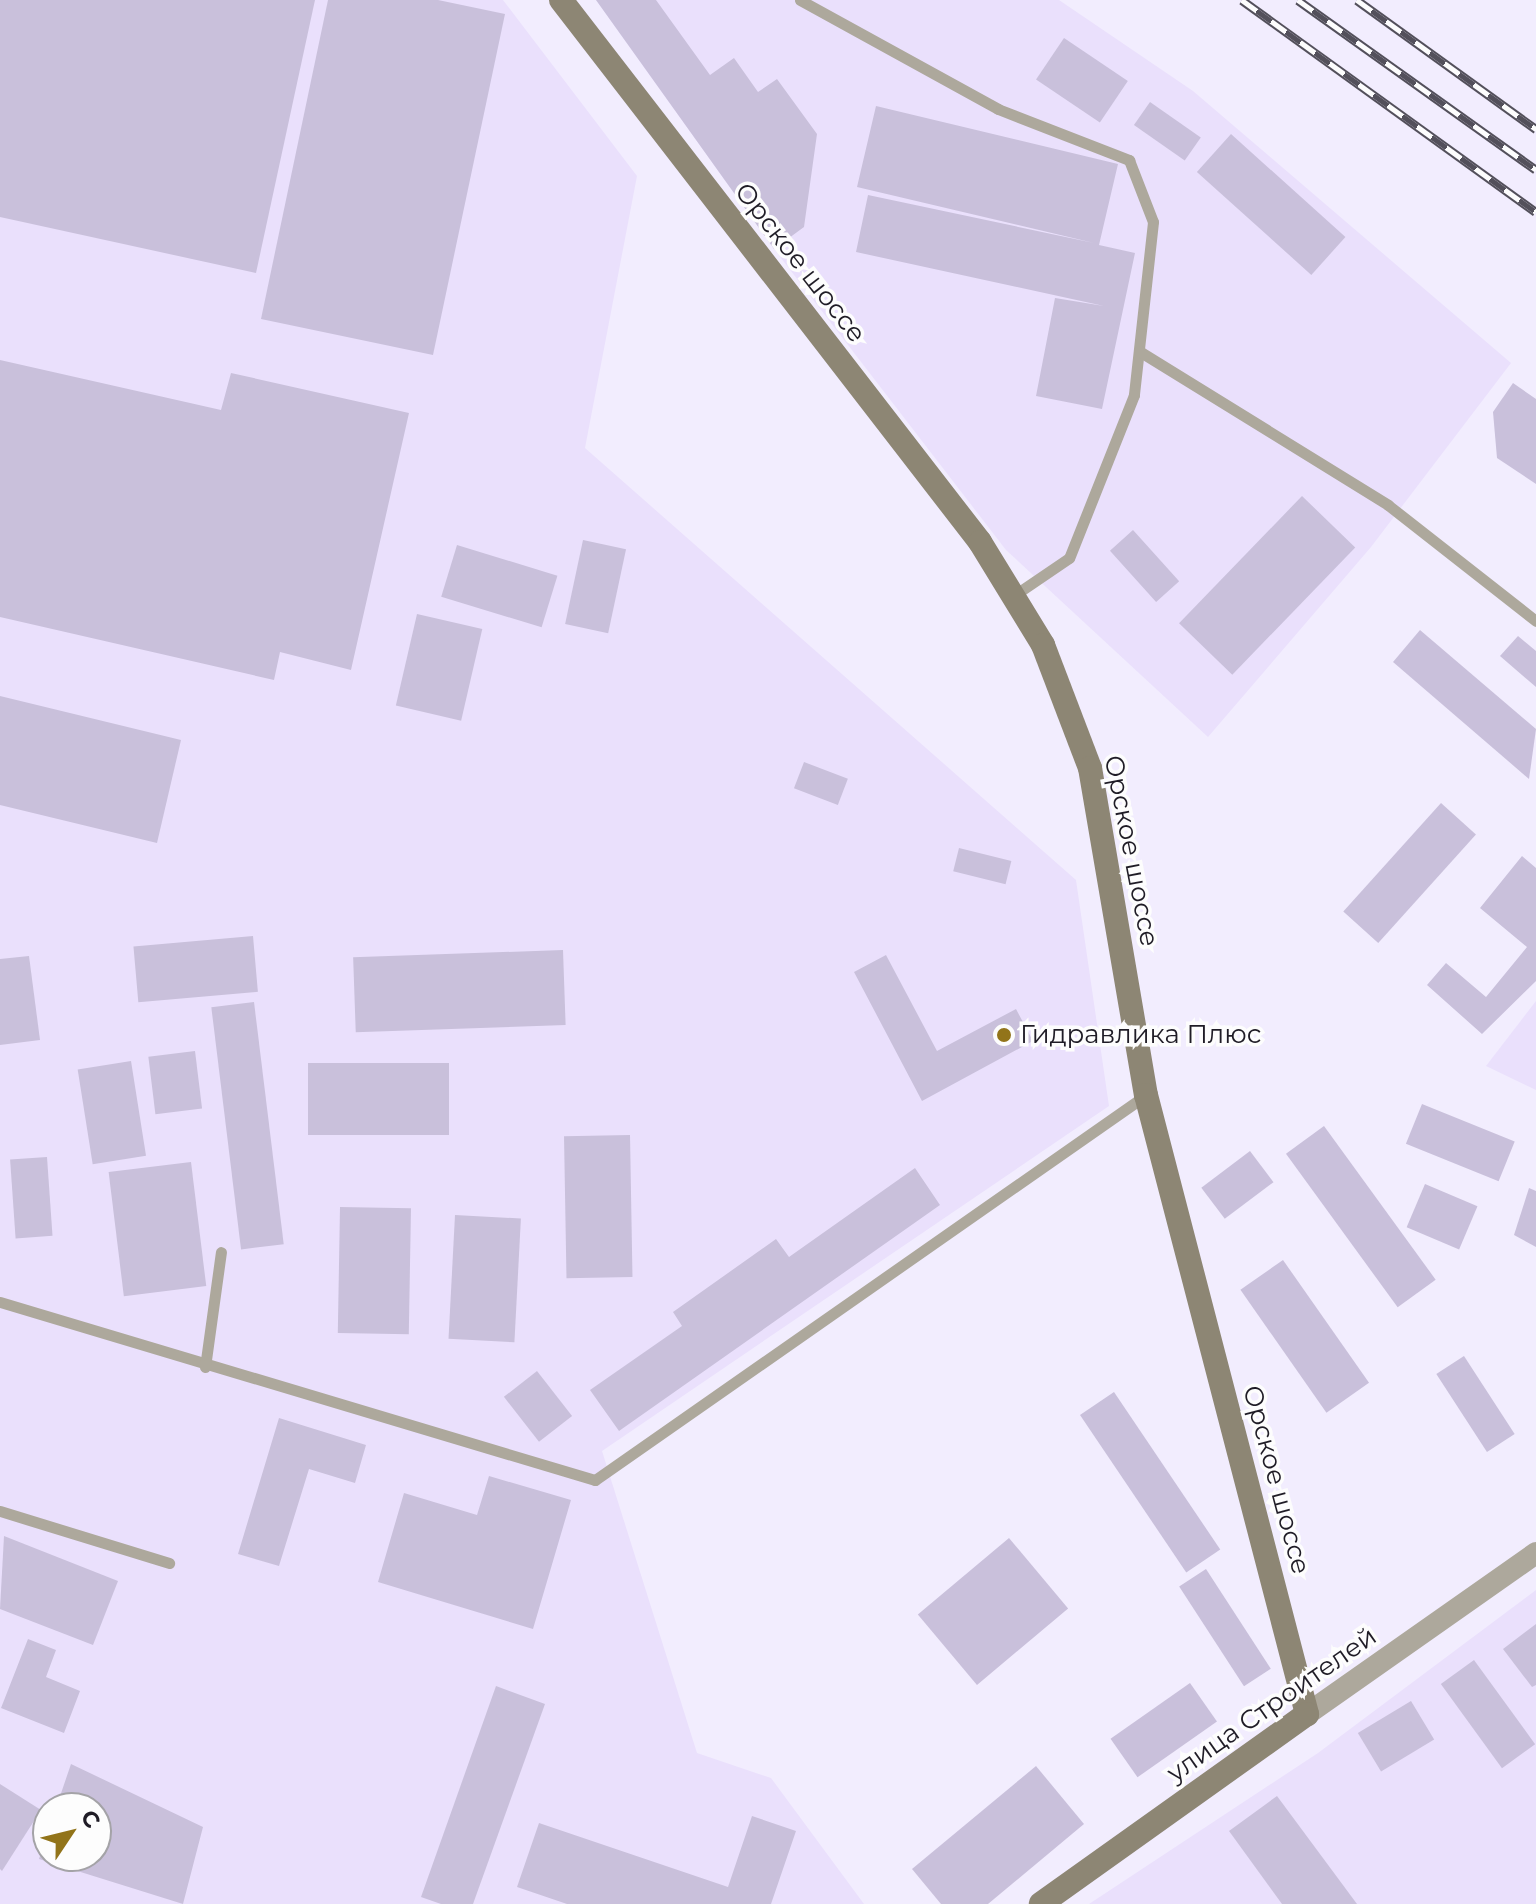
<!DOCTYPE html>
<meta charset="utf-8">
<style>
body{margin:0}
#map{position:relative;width:1536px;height:1904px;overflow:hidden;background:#f2edfe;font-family:Montserrat,sans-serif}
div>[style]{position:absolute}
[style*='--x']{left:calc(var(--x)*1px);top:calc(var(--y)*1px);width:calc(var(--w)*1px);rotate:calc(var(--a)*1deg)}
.built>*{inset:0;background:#eae0fc}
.building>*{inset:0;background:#c9c0db;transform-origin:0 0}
.lane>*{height:11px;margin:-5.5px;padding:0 5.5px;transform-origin:5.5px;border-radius:5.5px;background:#ada89c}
.street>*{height:22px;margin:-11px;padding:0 11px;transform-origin:11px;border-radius:11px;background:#ada89c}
.secondary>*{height:24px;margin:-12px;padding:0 12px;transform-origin:12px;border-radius:12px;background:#8d8674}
.rail>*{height:9px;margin-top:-4.5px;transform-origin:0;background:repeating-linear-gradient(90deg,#fdfdfd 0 18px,#53505b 0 36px);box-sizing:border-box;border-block:2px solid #53505b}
.dots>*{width:22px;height:22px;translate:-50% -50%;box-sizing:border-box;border:4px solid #fdfdfd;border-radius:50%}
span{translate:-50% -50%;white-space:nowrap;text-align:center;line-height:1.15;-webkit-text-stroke:7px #fdfdfd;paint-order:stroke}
.street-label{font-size:26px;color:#1f1c26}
.poi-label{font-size:26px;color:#1f1c26}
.left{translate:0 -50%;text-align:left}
.north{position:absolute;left:32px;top:1792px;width:80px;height:80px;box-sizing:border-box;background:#fdfdfd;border:2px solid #a4a3a7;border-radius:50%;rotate:55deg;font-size:22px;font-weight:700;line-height:32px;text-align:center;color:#1f1c26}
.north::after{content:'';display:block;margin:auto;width:28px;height:36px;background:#92741a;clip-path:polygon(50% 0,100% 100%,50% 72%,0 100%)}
</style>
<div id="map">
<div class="built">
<i style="clip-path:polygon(evenodd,0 0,503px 0,637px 176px,585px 448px,1076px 880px,1109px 1106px,602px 1451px,697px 1753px,771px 1778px,864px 1904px,0 1904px,0 0,48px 1808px,96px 1808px,96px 1856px,48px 1856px,48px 1808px)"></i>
<i style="clip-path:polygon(596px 0,1059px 0,1193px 91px,1511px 363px,1371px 547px,1208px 737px,1006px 550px,774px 249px)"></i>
<i style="clip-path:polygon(1536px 1001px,1536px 1090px,1486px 1066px)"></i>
<i style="clip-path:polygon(1536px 1590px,1536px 1904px,1089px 1904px,1318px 1753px)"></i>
</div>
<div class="building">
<i style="clip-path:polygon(0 0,315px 0,256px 273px,0 217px)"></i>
<i style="clip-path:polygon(328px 0,438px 0,505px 14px,433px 355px,261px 319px)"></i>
<i style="clip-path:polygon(596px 0,656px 0,710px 75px,734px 58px,758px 92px,777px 79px,817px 134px,804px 227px,774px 249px)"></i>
<i style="left:1064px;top:38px;width:77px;height:50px;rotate:34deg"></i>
<i style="left:1150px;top:102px;width:62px;height:28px;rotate:35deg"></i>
<i style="clip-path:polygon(876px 106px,1118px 164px,1099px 245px,1135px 253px,1102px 409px,1036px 396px,1055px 298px,1104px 306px,856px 252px,868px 195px,1094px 243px,857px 187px)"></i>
<i style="left:1231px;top:134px;width:154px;height:51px;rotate:42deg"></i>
<i style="clip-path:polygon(0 360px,221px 410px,231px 373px,409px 413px,351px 670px,280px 652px,274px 680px,0 617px)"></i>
<i style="clip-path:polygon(1513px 383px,1536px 399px,1536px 484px,1497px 458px,1493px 412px)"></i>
<i style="left:1302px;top:496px;width:74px;height:177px;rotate:44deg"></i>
<i style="left:1133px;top:530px;width:69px;height:31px;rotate:48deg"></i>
<i style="left:583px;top:540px;width:44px;height:86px;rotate:12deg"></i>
<i style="left:457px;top:545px;width:105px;height:54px;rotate:17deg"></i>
<i style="left:417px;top:614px;width:67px;height:94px;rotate:13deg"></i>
<i style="clip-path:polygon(1420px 630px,1536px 729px,1529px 779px,1393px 662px)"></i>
<i style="clip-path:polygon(1518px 636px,1536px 651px,1536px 687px,1500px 656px)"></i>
<i style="clip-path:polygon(0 696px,181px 740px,157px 843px,0 805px)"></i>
<i style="left:804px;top:762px;width:47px;height:28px;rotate:21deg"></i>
<i style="left:1441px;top:803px;width:47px;height:146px;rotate:42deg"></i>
<i style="left:959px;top:848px;width:54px;height:24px;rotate:14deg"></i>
<i style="clip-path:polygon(1522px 856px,1536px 868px,1536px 981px,1482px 1034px,1427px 985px,1446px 963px,1486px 997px,1527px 947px,1480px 908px)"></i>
<i style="left:253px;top:936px;width:56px;height:120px;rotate:85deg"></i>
<i style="left:563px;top:950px;width:75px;height:210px;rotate:88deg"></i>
<i style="clip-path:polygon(886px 955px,937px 1051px,1016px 1009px,1033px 1041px,922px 1101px,854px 972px)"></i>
<i style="clip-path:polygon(29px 956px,40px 1040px,0 1045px,0 959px)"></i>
<i style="left:254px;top:1002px;width:244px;height:43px;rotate:83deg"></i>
<i style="left:195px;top:1051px;width:58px;height:47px;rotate:83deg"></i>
<i style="left:131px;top:1061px;width:96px;height:54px;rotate:81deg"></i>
<i style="left:308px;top:1063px;width:141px;height:72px"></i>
<i style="left:1422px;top:1104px;width:100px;height:43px;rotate:22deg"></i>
<i style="left:1324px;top:1126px;width:190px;height:47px;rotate:54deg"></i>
<i style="left:630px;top:1135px;width:142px;height:66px;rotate:89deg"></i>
<i style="left:1250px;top:1151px;width:39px;height:61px;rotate:53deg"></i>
<i style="left:47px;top:1157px;width:79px;height:37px;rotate:86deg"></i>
<i style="left:191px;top:1162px;width:125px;height:83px;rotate:83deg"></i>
<i style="clip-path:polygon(915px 1168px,940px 1205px,619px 1431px,590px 1390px,682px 1326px,673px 1312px,776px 1239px,789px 1257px)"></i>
<i style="left:1425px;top:1184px;width:57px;height:47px;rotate:23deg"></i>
<i style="clip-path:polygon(1529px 1188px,1536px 1191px,1536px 1247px,1514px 1235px)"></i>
<i style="left:340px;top:1207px;width:71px;height:126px;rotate:1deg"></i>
<i style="left:455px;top:1215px;width:66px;height:124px;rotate:3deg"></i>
<i style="left:1283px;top:1260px;width:150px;height:52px;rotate:55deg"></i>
<i style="left:1464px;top:1356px;width:93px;height:33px;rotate:57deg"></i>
<i style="left:537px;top:1371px;width:57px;height:42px;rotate:52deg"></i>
<i style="left:1114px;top:1392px;width:190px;height:41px;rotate:56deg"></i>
<i style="clip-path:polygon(279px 1418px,366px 1445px,355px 1483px,309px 1469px,279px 1566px,238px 1554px)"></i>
<i style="clip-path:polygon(489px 1476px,571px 1500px,533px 1629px,378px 1582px,404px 1493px,477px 1515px)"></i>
<i style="clip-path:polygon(4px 1536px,118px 1581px,93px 1645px,0 1609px)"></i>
<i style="left:1009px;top:1538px;width:92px;height:119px;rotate:50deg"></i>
<i style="left:1206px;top:1569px;width:119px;height:32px;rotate:57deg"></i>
<i style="clip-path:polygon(1536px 1624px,1536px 1685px,1532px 1687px,1503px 1649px)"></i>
<i style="clip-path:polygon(28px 1639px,56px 1650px,46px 1677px,80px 1691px,64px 1733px,1px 1708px)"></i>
<i style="left:1474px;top:1660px;width:104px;height:41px;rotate:54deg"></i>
<i style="left:1190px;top:1683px;width:47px;height:97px;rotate:55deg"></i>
<i style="clip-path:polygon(496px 1686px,545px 1704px,473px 1904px,441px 1904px,421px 1897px)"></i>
<i style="left:1411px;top:1701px;width:45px;height:62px;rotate:59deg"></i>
<i style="clip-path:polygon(71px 1764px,203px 1827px,183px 1904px,39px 1859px,47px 1835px,48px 1856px,96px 1856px,96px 1808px,56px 1808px)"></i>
<i style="clip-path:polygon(1036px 1766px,1084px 1824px,988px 1904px,941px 1904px,912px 1869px)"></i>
<i style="clip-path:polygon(0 1784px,41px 1810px,2px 1871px,0 1869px)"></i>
<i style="clip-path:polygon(1277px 1796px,1357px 1904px,1282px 1904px,1229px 1831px)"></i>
<i style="clip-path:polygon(752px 1816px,796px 1831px,771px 1904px,567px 1904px,517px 1887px,539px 1823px,728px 1887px)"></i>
</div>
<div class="lane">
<i style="--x:800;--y:0;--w:226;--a:28.8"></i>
<i style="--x:998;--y:109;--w:141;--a:21.3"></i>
<i style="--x:1129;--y:160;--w:66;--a:68.8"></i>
<i style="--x:1153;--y:222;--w:174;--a:96.3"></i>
<i style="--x:1134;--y:395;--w:175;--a:111.7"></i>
<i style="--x:1069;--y:558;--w:68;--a:145.8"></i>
<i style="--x:1139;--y:351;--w:293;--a:31.7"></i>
<i style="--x:1388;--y:505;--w:188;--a:38.1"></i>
<i style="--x:0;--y:1302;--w:621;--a:16.66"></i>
<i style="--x:595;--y:1480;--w:672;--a:-34.94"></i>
<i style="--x:205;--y:1367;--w:116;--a:-82.1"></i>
<i style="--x:0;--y:1511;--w:177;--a:17.1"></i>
</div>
<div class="street">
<i style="--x:1307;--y:1714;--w:280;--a:-35.1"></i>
</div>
<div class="secondary">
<i style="--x:561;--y:0;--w:685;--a:52.29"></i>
<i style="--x:980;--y:542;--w:121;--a:58.5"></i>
<i style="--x:1043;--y:645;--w:132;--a:69.1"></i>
<i style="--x:1090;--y:768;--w:332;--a:80.3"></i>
<i style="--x:1146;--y:1095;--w:640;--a:75.42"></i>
<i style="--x:1307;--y:1714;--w:327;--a:144.5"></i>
</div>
<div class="rail">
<i style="--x:1242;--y:0;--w:362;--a:35.8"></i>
<i style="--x:1298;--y:0;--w:292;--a:35.5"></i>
<i style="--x:1357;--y:0;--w:221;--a:35.8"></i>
</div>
<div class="dots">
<i style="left:1004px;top:1035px;background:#92741a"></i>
</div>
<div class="street-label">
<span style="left:800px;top:263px;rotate:52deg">Орское шоссе</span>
<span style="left:1131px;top:851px;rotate:79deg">Орское шоссе</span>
<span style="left:1276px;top:1480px;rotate:75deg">Орское шоссе</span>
<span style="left:1272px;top:1705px;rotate:-35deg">улица Строителей</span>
</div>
<div class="poi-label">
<span class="left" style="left:1020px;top:1035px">Гидравлика Плюс</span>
</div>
<div class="north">С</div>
</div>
